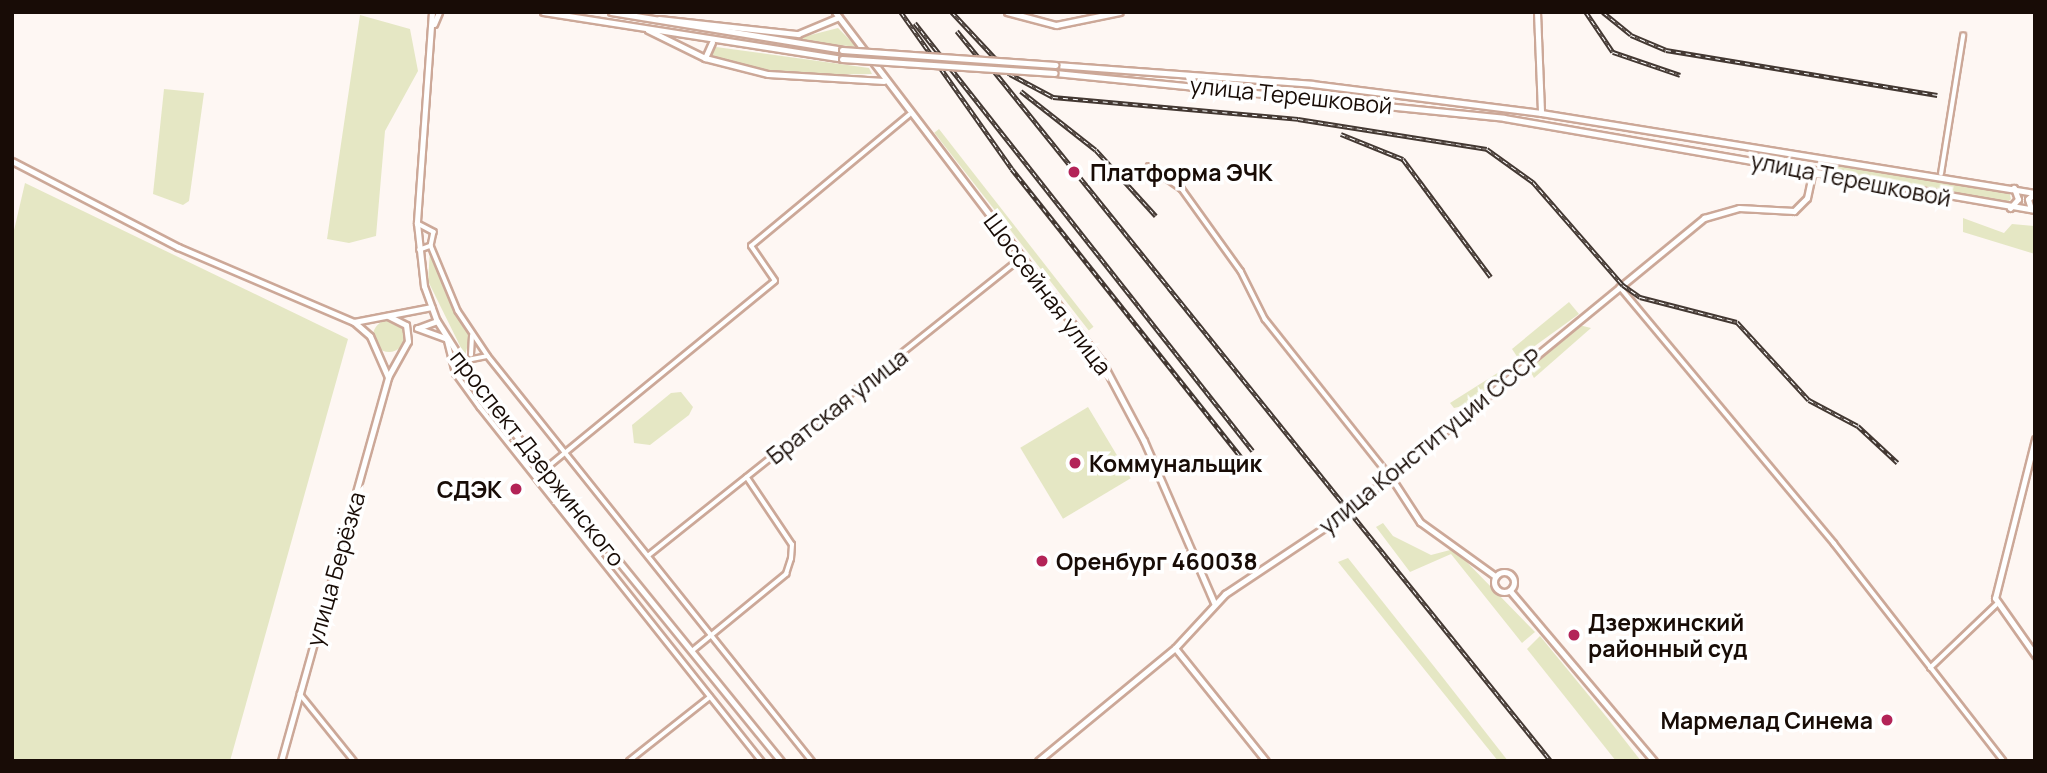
<!DOCTYPE html>
<meta charset="utf-8">
<style>
body{margin:0}
#map{position:relative;width:2047px;height:773px;overflow:hidden;background:#fef7f3;font-family:Manrope,sans-serif}
div>[style]{position:absolute}
[style*='--x']{left:calc(var(--x)*1px);top:calc(var(--y)*1px);width:calc(var(--w)*1px);rotate:calc(var(--a)*1deg)}
.green>*{inset:0;background:#e5e7c4;transform-origin:0 0}
.round{border-radius:50%}
.roads{filter:drop-shadow(2px 0 #cca898) drop-shadow(-2px 0 #cca898) drop-shadow(0 2px #cca898) drop-shadow(0 -2px #cca898)}
.street>*{height:3.5px;margin:-1.75px;padding:0 1.75px;transform-origin:1.75px;border-radius:1.75px;background:#fff}
.secondary>*{height:5px;margin:-2.5px;padding:0 2.5px;transform-origin:2.5px;border-radius:2.5px;background:#fff}
.secondary>.ring{margin:-2.5px;padding:0;box-sizing:content-box;background:none;border:5px solid #fff;border-radius:50%}
.primary>*{height:5px;margin:-2.5px;padding:0 2.5px;transform-origin:2.5px;border-radius:2.5px;background:#fff}
.rail>*{height:4.5px;margin-top:-2.25px;transform-origin:0;background:repeating-linear-gradient(90deg,#fff 0 5px,#433832 0 10px);box-sizing:border-box;border-block:2px solid #433832}
.bridges{filter:drop-shadow(2px 0 #cca898) drop-shadow(-2px 0 #cca898) drop-shadow(0 2px #cca898) drop-shadow(0 -2px #cca898)}
.secondary-bridge>*{height:5px;margin:-2.5px;padding:0 2.5px;transform-origin:2.5px;border-radius:2.5px;background:#fff}
.primary-bridge>*{height:5px;margin:-2.5px;padding:0 2.5px;transform-origin:2.5px;border-radius:2.5px;background:#fff}
.dots>*{width:19px;height:19px;translate:-50% -50%;box-sizing:border-box;border:4px solid #fff;border-radius:50%}
span{translate:-50% -50%;white-space:nowrap;text-align:center;line-height:1.15;-webkit-text-stroke:7px #fff;paint-order:stroke}
.street-label{font-size:23px;color:#180c06}
.poi-label{font-size:23px;color:#180c06;font-weight:700}
.left{translate:0 -50%;text-align:left}
.right{translate:-100% -50%;text-align:right}
.frame{position:absolute;inset:0;border:14px solid #180c06;pointer-events:none}
</style>
<div id="map">
<div class="green">
<i style="clip-path:polygon(360px 15px,410px 29px,418px 71px,385px 131px,376px 236px,349px 243px,327px 239px)"></i>
<i style="clip-path:polygon(726px 26px,799px 38px,838px 28px,857px 47px,724px 32px)"></i>
<i style="clip-path:polygon(716px 47px,869px 68px,872px 74px,785px 75px,713px 58px,708px 55px)"></i>
<i style="clip-path:polygon(164px 89px,204px 93px,189px 201px,183px 205px,153px 194px)"></i>
<i style="left:939px;top:129px;width:251px;height:6px;rotate:52deg"></i>
<i style="clip-path:polygon(1821px 163px,2009px 191px,2011px 199px,2005px 204px,1858px 177px)"></i>
<i style="clip-path:polygon(25px 183px,348px 339px,230px 761px,12px 761px,12px 239px)"></i>
<i style="clip-path:polygon(1963px 218px,2004px 233px,2012px 224px,2035px 226px,2035px 254px,1963px 232px)"></i>
<i style="clip-path:polygon(430px 251px,470px 336px,465px 356px,428px 281px)"></i>
<i style="clip-path:polygon(1569px 302px,1579px 314px,1518px 358px,1512px 349px)"></i>
<i class="round" style="left:373px;top:320px;width:32px;height:32px"></i>
<i style="clip-path:polygon(1579px 325px,1591px 328px,1534px 378px,1528px 367px)"></i>
<i style="clip-path:polygon(1507px 367px,1510px 371px,1467px 405px,1454px 408px,1450px 403px)"></i>
<i style="clip-path:polygon(681px 392px,693px 407px,689px 415px,650px 445px,634px 443px,632px 425px,671px 393px)"></i>
<i style="left:1088px;top:407px;width:83px;height:79px;rotate:59deg"></i>
<i style="clip-path:polygon(1383px 523px,1393px 536px,1431px 555px,1454px 549px,1535px 632px,1522px 643px,1451px 554px,1410px 572px,1376px 527px)"></i>
<i style="clip-path:polygon(1348px 558px,1444px 679px,1508px 761px,1498px 761px,1338px 562px)"></i>
<i style="clip-path:polygon(1540px 636px,1609px 720px,1641px 761px,1616px 761px,1527px 649px)"></i>
</div>
<div class="roads">
<div class="street">
<i style="--x:1149;--y:166;--w:40;--a:34.9"></i>
<i style="--x:1182;--y:189;--w:101;--a:54.3"></i>
<i style="--x:1241;--y:271;--w:54;--a:63.4"></i>
<i style="--x:1265;--y:319;--w:201;--a:51.5"></i>
<i style="--x:1941;--y:174;--w:140;--a:-80.9"></i>
<i style="--x:417;--y:223;--w:19;--a:28"></i>
<i style="--x:434;--y:232;--w:14;--a:102"></i>
<i style="--x:431;--y:246;--w:12;--a:160"></i>
<i style="--x:431;--y:246;--w:70;--a:67.4"></i>
<i style="--x:458;--y:311;--w:54;--a:56.3"></i>
<i style="--x:488;--y:356;--w:519;--a:51.34"></i>
<i style="--x:1620;--y:287;--w:334;--a:50.1"></i>
<i style="--x:1834;--y:543;--w:276;--a:52.1"></i>
<i style="--x:447;--y:339;--w:36;--a:76"></i>
<i style="--x:456;--y:374;--w:41;--a:54"></i>
<i style="--x:480;--y:407;--w:453;--a:51.5"></i>
<i style="--x:471;--y:355;--w:19;--a:-87"></i>
<i style="--x:462;--y:361;--w:25;--a:-11"></i>
<i style="--x:544;--y:470;--w:298;--a:-39.3"></i>
<i style="--x:775;--y:281;--w:42;--a:-124.4"></i>
<i style="--x:751;--y:246;--w:205;--a:-39.7"></i>
<i style="--x:649;--y:555;--w:477;--a:-38.6"></i>
<i style="--x:692;--y:651;--w:122;--a:-39.3"></i>
<i style="--x:786;--y:574;--w:16;--a:-72"></i>
<i style="--x:791;--y:559;--w:14;--a:-86"></i>
<i style="--x:792;--y:545;--w:81;--a:-123.9"></i>
<i style="--x:1930;--y:668;--w:91;--a:-43.7"></i>
<i style="--x:300;--y:694;--w:86;--a:51.1"></i>
<i style="--x:629;--y:761;--w:103;--a:-38.3"></i>
</div>
<div class="secondary">
<i style="--x:432;--y:12;--w:212;--a:94.1"></i>
<i style="--x:417;--y:223;--w:63;--a:83.7"></i>
<i style="--x:424;--y:286;--w:37;--a:70"></i>
<i style="--x:437;--y:321;--w:90;--a:57.7"></i>
<i style="--x:485;--y:397;--w:469;--a:50.9"></i>
<i style="--x:835;--y:12;--w:440;--a:52.7"></i>
<i style="--x:1102;--y:362;--w:89;--a:62"></i>
<i style="--x:1144;--y:441;--w:176;--a:66.6"></i>
<i style="--x:1007;--y:12;--w:51;--a:14.9"></i>
<i style="--x:1056;--y:25;--w:65;--a:-11.5"></i>
<i style="--x:1537;--y:12;--w:101;--a:87.7"></i>
<i style="--x:659;--y:19;--w:140;--a:6.2"></i>
<i style="--x:798;--y:34;--w:44;--a:-22.5"></i>
<i style="--x:434;--y:24;--w:13;--a:-67"></i>
<i style="--x:648;--y:30;--w:64;--a:26.2"></i>
<i style="--x:705;--y:58;--w:65;--a:14.3"></i>
<i style="--x:768;--y:74;--w:116;--a:3.5"></i>
<i style="--x:705;--y:58;--w:17;--a:-66"></i>
<i style="--x:12;--y:161;--w:187;--a:27.4"></i>
<i style="--x:178;--y:247;--w:191;--a:23.1"></i>
<i style="--x:354;--y:322;--w:21;--a:41"></i>
<i style="--x:370;--y:336;--w:45;--a:66.3"></i>
<i style="--x:354;--y:322;--w:79;--a:-10.9"></i>
<i style="--x:417;--y:328;--w:32;--a:20"></i>
<i style="--x:418;--y:328;--w:20;--a:-20"></i>
<i style="--x:2035;--y:439;--w:164;--a:104.1"></i>
<i style="--x:1995;--y:598;--w:70;--a:54.9"></i>
<i style="--x:1390;--y:476;--w:55;--a:56.9"></i>
<i style="--x:1420;--y:522;--w:92;--a:35.8"></i>
<i style="--x:1379;--y:485;--w:421;--a:-39.4"></i>
<i style="--x:1704;--y:218;--w:36;--a:-16"></i>
<i style="--x:1739;--y:208;--w:55;--a:3.1"></i>
<i style="--x:1794;--y:211;--w:18;--a:-45"></i>
<i style="--x:1807;--y:198;--w:29;--a:-78"></i>
<i class="ring" style="left:1494px;top:572px;width:15px;height:15px"></i>
<i style="--x:1511;--y:592;--w:221;--a:49.8"></i>
<i style="--x:1175;--y:648;--w:145;--a:51.2"></i>
<i style="--x:281;--y:761;--w:399;--a:-74.4"></i>
<i style="--x:388;--y:377;--w:41;--a:-60.9"></i>
<i style="--x:408;--y:341;--w:16;--a:-97"></i>
<i style="--x:406;--y:325;--w:20;--a:-153"></i>
<i style="--x:1038;--y:761;--w:178;--a:-39.5"></i>
<i style="--x:1175;--y:648;--w:74;--a:-47.2"></i>
<i style="--x:1225;--y:594;--w:126;--a:-33.7"></i>
</div>
<div class="primary">
<i style="--x:543;--y:12;--w:303;--a:8.9"></i>
<i style="--x:611;--y:12;--w:234;--a:9.3"></i>
<i style="--x:1055;--y:65;--w:258;--a:4.2"></i>
<i style="--x:1312;--y:84;--w:231;--a:7.2"></i>
<i style="--x:1541;--y:113;--w:500;--a:9.2"></i>
<i style="--x:1055;--y:73;--w:451;--a:5.7"></i>
<i style="--x:1504;--y:118;--w:539;--a:9.83"></i>
<i style="--x:2010;--y:208;--w:12;--a:-48"></i>
<i style="--x:2018;--y:199;--w:12;--a:-110"></i>
<i style="--x:2031;--y:209;--w:10;--a:-107"></i>
<i style="--x:2028;--y:199;--w:9;--a:-41"></i>
</div>
</div>
<div class="rail">
<i style="--x:901;--y:12;--w:192;--a:54.7"></i>
<i style="--x:1012;--y:169;--w:384;--a:51.5"></i>
<i style="--x:952;--y:12;--w:85;--a:46.9"></i>
<i style="--x:1010;--y:74;--w:49;--a:28.1"></i>
<i style="--x:1053;--y:97;--w:246;--a:5.1"></i>
<i style="--x:1298;--y:119;--w:191;--a:9"></i>
<i style="--x:1487;--y:149;--w:57;--a:35.7"></i>
<i style="--x:1533;--y:182;--w:137;--a:48.9"></i>
<i style="--x:1623;--y:285;--w:21;--a:35"></i>
<i style="--x:1640;--y:297;--w:100;--a:14.5"></i>
<i style="--x:1737;--y:322;--w:106;--a:47.3"></i>
<i style="--x:1809;--y:400;--w:55;--a:28"></i>
<i style="--x:1858;--y:426;--w:54;--a:42.8"></i>
<i style="--x:1586;--y:12;--w:48;--a:56"></i>
<i style="--x:1613;--y:52;--w:71;--a:18.9"></i>
<i style="--x:1603;--y:12;--w:36;--a:39"></i>
<i style="--x:1631;--y:35;--w:38;--a:23"></i>
<i style="--x:1666;--y:50;--w:275;--a:9.4"></i>
<i style="--x:915;--y:23;--w:545;--a:51.7"></i>
<i style="--x:957;--y:31;--w:49;--a:50.8"></i>
<i style="--x:986;--y:61;--w:900;--a:51.09"></i>
<i style="--x:1021;--y:91;--w:95;--a:38.2"></i>
<i style="--x:1096;--y:150;--w:89;--a:47.7"></i>
<i style="--x:1341;--y:134;--w:67;--a:22"></i>
<i style="--x:1403;--y:159;--w:147;--a:53.3"></i>
</div>
<div class="bridges">
<div class="secondary-bridge">
<i style="--x:1330;--y:524;--w:63;--a:-38.5"></i>
</div>
<div class="primary-bridge">
<i style="--x:842;--y:50;--w:214;--a:4"></i>
<i style="--x:842;--y:59;--w:213;--a:3.8"></i>
</div>
</div>
<div class="dots">
<i style="left:1074px;top:172px;background:#b32458"></i>
<i style="left:1075px;top:463px;background:#b32458"></i>
<i style="left:516px;top:489px;background:#b32458"></i>
<i style="left:1042px;top:561px;background:#b32458"></i>
<i style="left:1574px;top:635px;background:#b32458"></i>
<i style="left:1887px;top:720px;background:#b32458"></i>
</div>
<div class="street-label">
<span style="left:1291px;top:95px;rotate:6deg">улица Терешковой</span>
<span style="left:1851px;top:179px;rotate:11deg">улица Терешковой</span>
<span style="left:1048px;top:294px;rotate:53deg">Шоссейная улица</span>
<span style="left:837px;top:406px;rotate:-38deg">Братская улица</span>
<span style="left:1430px;top:441px;rotate:-39deg">улица Конституции СССР</span>
<span style="left:538px;top:458px;rotate:52deg">проспект Дзержинского</span>
<span style="left:335px;top:569px;rotate:-74deg">улица Берёзка</span>
</div>
<div class="poi-label">
<span class="left" style="left:1090px;top:172px">Платформа ЭЧК</span>
<span class="left" style="left:1089px;top:463px">Коммунальщик</span>
<span class="right" style="left:502px;top:489px">СДЭК</span>
<span class="left" style="left:1056px;top:561px">Оренбург 460038</span>
<span class="left" style="left:1588px;top:635px">Дзержинский<br>районный суд</span>
<span class="right" style="left:1873px;top:720px">Мармелад Синема</span>
</div>
<div class="frame"></div>
</div>
